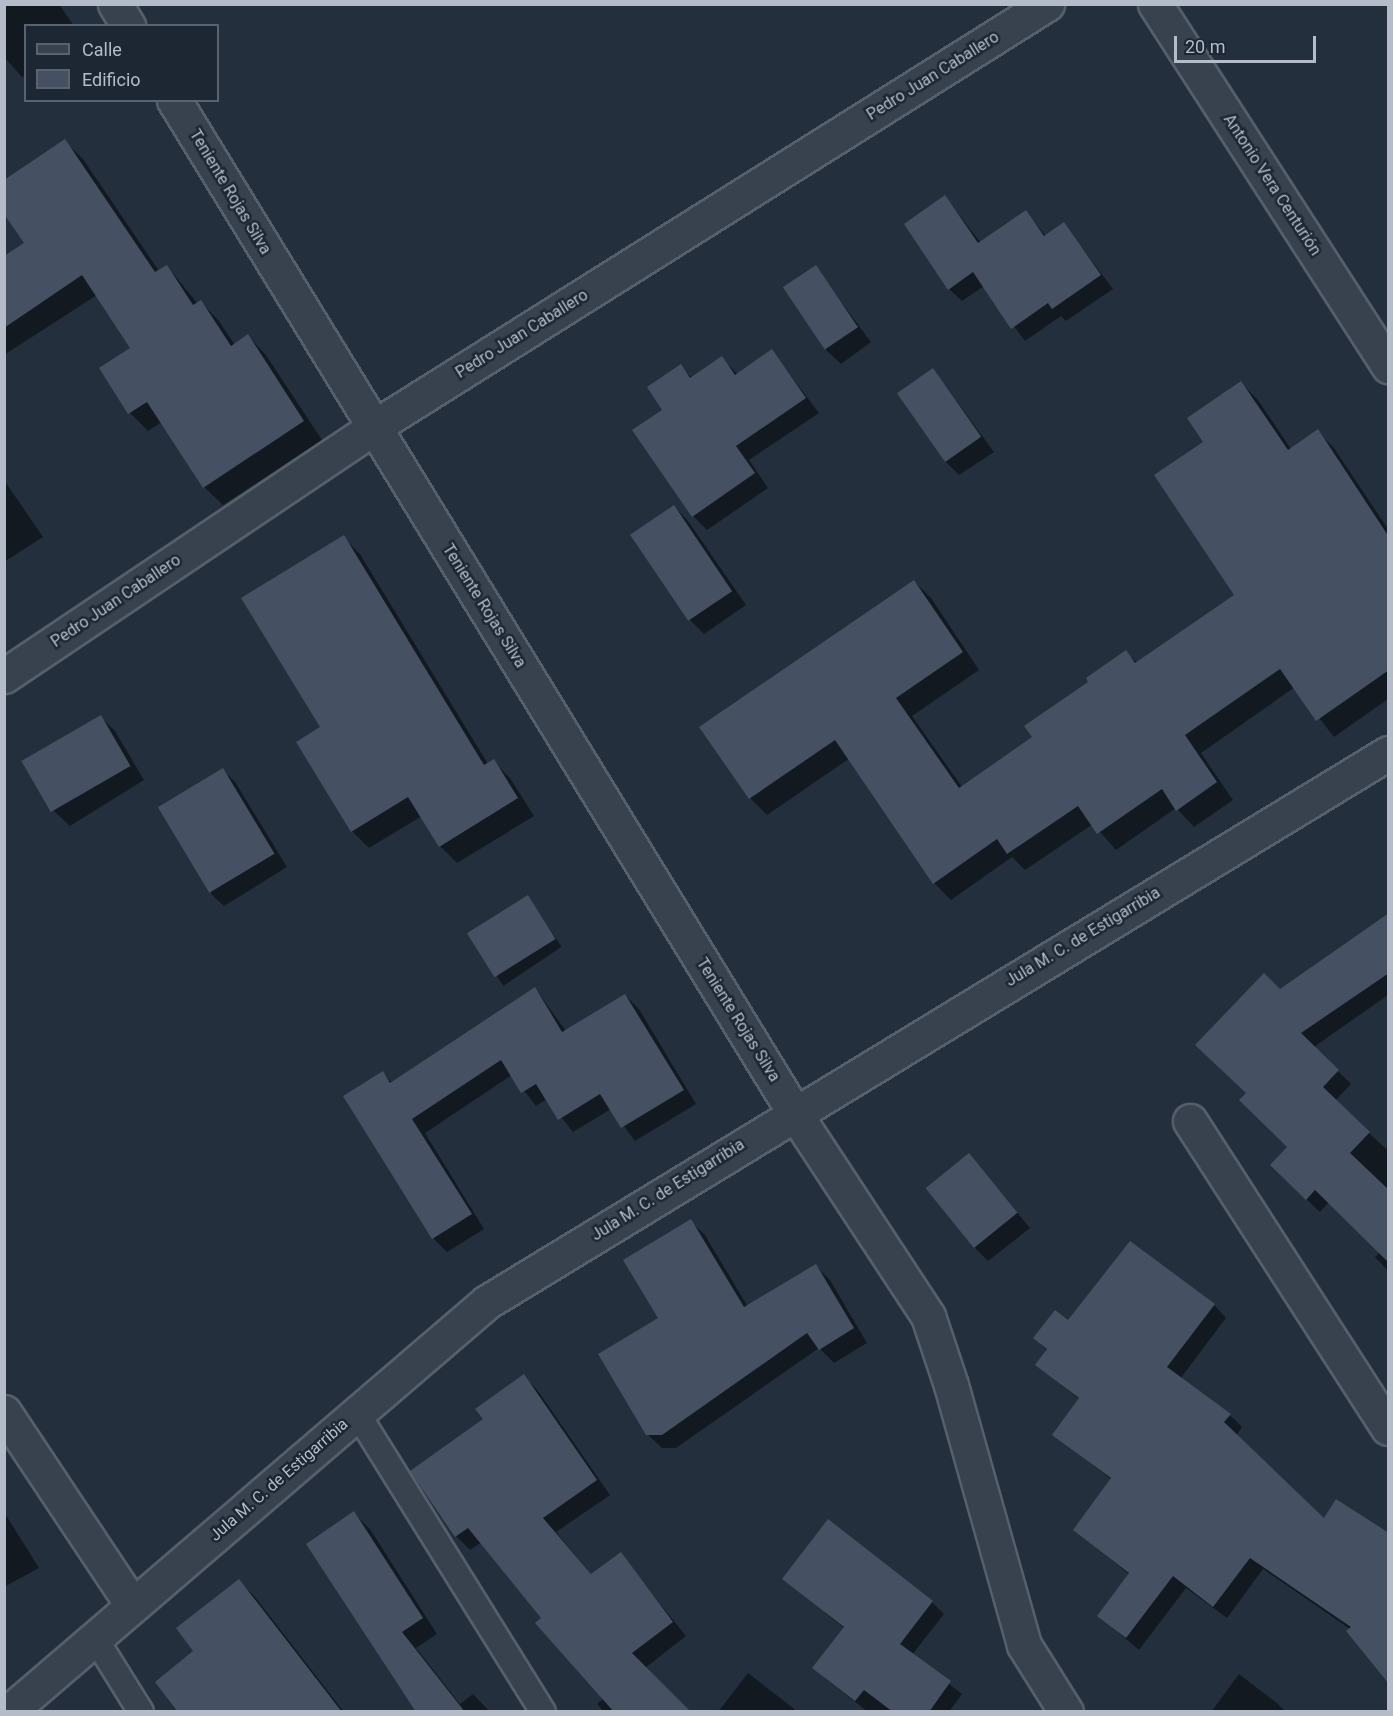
<!DOCTYPE html>
<meta charset="utf-8">
<style>
body{margin:0}
#map{position:relative;width:1393px;height:1716px;overflow:hidden;background:#242f3e;font-family:Roboto,sans-serif}
div>[style]{position:absolute}
[style*='--x']{left:calc(var(--x)*1px);top:calc(var(--y)*1px);width:calc(var(--w)*1px);rotate:calc(var(--a)*1deg)}
.shadow>*{inset:0;background:#0007;transform-origin:0 0}
.building>*{inset:0;background:#455162;transform-origin:0 0}
.roads{filter:drop-shadow(2px 0 #565f6c) drop-shadow(-2px 0 #565f6c) drop-shadow(0 2px #565f6c) drop-shadow(0 -2px #565f6c)}
.lane>*{height:24px;margin:-12px;padding:0 12px;transform-origin:12px;border-radius:12px;background:#38414e}
.street>*{height:33px;margin:-16.5px;padding:0 16.5px;transform-origin:16.5px;border-radius:16.5px;background:#38414e}
span{translate:-50% -50%;white-space:nowrap;text-align:center;line-height:1.15;-webkit-text-stroke:5px #1d2633;paint-order:stroke}
.street-label{font-size:16px;color:#b4bcc9}
.frame{position:absolute;inset:0;border:6px solid #b4bcc9;pointer-events:none}
.legend{position:absolute;left:24px;top:24px;width:195px;height:78px;box-sizing:border-box;background:#1d2633;border:2px solid #59626f;margin:0;padding:8px 10px;list-style:none;font-size:18px;color:#b4bcc9}
.legend li{display:flex;align-items:center;gap:12px;height:30px}
.legend b{width:30px;border:2px solid #59626f}
.scale{position:absolute;left:1174px;top:36px;width:142px;height:27px;box-sizing:border-box;border:3px solid #b4bcc9;border-top:0;padding-left:8px;font-size:18px;line-height:21px;white-space:nowrap;color:#b4bcc9;-webkit-text-stroke:4px #1d2633;paint-order:stroke}
</style>
<div id="map">
<div class="shadow">
<i style="clip-path:polygon(4px 4px,59px 4px,74px 26px,26px 26px,26px 75px,22px 77px,4px 57px)"></i>
<i style="clip-path:polygon(64px 141px,83px 159px,159px 271px,167px 266px,198px 304px,201px 302px,219px 321px,235px 345px,248px 336px,266px 355px,322px 440px,223px 505px,204px 487px,162px 422px,148px 431px,130px 413px,132px 348px,97px 295px,4px 355px,4px 258px,26px 243px)"></i>
<i style="clip-path:polygon(945px 197px,981px 243px,1026px 212px,1046px 236px,1064px 224px,1113px 289px,1066px 321px,1061px 316px,1025px 341px,984px 286px,962px 301px,949px 289px)"></i>
<i style="clip-path:polygon(815px 267px,871px 342px,841px 364px,826px 350px)"></i>
<i style="clip-path:polygon(772px 351px,819px 413px,749px 460px,768px 488px,707px 530px,693px 516px,664px 410px,680px 366px,692px 378px,722px 358px,738px 375px)"></i>
<i style="clip-path:polygon(933px 369px,994px 452px,959px 475px,945px 461px)"></i>
<i style="clip-path:polygon(1241px 383px,1258px 400px,1291px 449px,1317px 431px,1334px 448px,1388px 529px,1388px 699px,1334px 737px,1295px 687px,1201px 753px,1233px 800px,1194px 827px,1176px 808px,1116px 850px,1093px 824px,1025px 870px,1012px 857px,951px 900px,934px 883px,850px 758px,767px 815px,750px 798px,914px 581px,931px 598px,979px 670px,912px 716px,962px 787px,1034px 737px,1126px 652px,1137px 663px,1236px 596px,1205px 442px)"></i>
<i style="clip-path:polygon(4px 480px,43px 537px,4px 562px)"></i>
<i style="clip-path:polygon(674px 506px,688px 521px,746px 605px,704px 634px,690px 620px,632px 536px)"></i>
<i style="clip-path:polygon(343px 537px,360px 554px,488px 764px,493px 761px,510px 778px,534px 816px,457px 863px,440px 846px,422px 816px,369px 848px,352px 831px,298px 743px,322px 728px)"></i>
<i style="clip-path:polygon(101px 717px,115px 731px,144px 780px,70px 826px,55px 812px,25px 764px)"></i>
<i style="clip-path:polygon(223px 770px,235px 782px,287px 867px,224px 906px,211px 894px)"></i>
<i style="left:528px;top:897px;width:60px;height:70px;rotate:56deg"></i>
<i style="clip-path:polygon(1388px 915px,1388px 995px,1314px 1047px,1351px 1084px,1335px 1101px,1386px 1149px,1388px 1146px,1388px 1271px,1375px 1257px,1380px 1252px,1329px 1202px,1320px 1212px,1285px 1179px,1289px 1147px,1248px 1093px,1280px 990px)"></i>
<i style="clip-path:polygon(535px 988px,566px 1031px,625px 995px,639px 1009px,696px 1104px,635px 1141px,611px 1109px,573px 1132px,547px 1099px,536px 1106px,512px 1075px,425px 1133px,484px 1229px,447px 1252px,433px 1238px,346px 1097px,383px 1073px,392px 1083px)"></i>
<i style="clip-path:polygon(969px 1155px,1030px 1228px,988px 1261px,974px 1247px)"></i>
<i style="clip-path:polygon(690px 1221px,705px 1235px,748px 1307px,816px 1266px,830px 1280px,867px 1343px,834px 1363px,819px 1348px,676px 1448px,662px 1448px,647px 1434px,660px 1318px)"></i>
<i style="clip-path:polygon(1214px 1305px,1226px 1318px,1180px 1379px,1230px 1415px,1242px 1427px,1236px 1436px,1324px 1521px,1388px 1549px,1350px 1629px,1263px 1569px,1227px 1618px,1186px 1588px,1139px 1650px,1099px 1616px,1130px 1575px,1075px 1530px,1112px 1480px,1054px 1435px,1080px 1400px,1037px 1365px,1048px 1351px,1035px 1338px,1069px 1322px)"></i>
<i style="clip-path:polygon(524px 1376px,538px 1391px,610px 1495px,556px 1532px,592px 1575px,620px 1554px,686px 1636px,645px 1668px,688px 1712px,604px 1712px,597px 1704px,604px 1698px,482px 1542px,470px 1550px,456px 1536px,485px 1420px)"></i>
<i style="clip-path:polygon(4px 1512px,39px 1568px,4px 1587px)"></i>
<i style="clip-path:polygon(354px 1513px,370px 1529px,437px 1634px,416px 1648px,460px 1704px,473px 1694px,490px 1712px,417px 1712px)"></i>
<i style="clip-path:polygon(784px 1579px,932px 1602px,944px 1614px,912px 1655px,962px 1694px,949px 1712px,868px 1712px,826px 1679px,814px 1667px,845px 1629px)"></i>
<i style="clip-path:polygon(239px 1581px,255px 1597px,344px 1712px,180px 1712px,195px 1651px)"></i>
<i style="clip-path:polygon(748px 1673px,793px 1708px,796px 1712px,718px 1712px)"></i>
<i style="clip-path:polygon(1239px 1674px,1278px 1704px,1286px 1712px,1211px 1712px)"></i>
</div>
<div class="building">
<i style="clip-path:polygon(65px 139px,155px 272px,167px 265px,193px 305px,201px 300px,231px 346px,248px 334px,304px 421px,203px 488px,147px 402px,128px 414px,99px 368px,130px 348px,82px 275px,4px 328px,4px 256px,24px 243px,4px 214px,4px 180px)"></i>
<i style="clip-path:polygon(945px 195px,978px 243px,1026px 210px,1044px 236px,1064px 222px,1101px 275px,1052px 309px,1048px 303px,1011px 329px,973px 272px,948px 290px,904px 224px)"></i>
<i style="left:816px;top:265px;width:75px;height:40px;rotate:56deg"></i>
<i style="clip-path:polygon(772px 349px,806px 398px,736px 446px,755px 473px,692px 517px,632px 430px,662px 410px,647px 387px,681px 364px,690px 378px,722px 356px,735px 375px)"></i>
<i style="left:933px;top:368px;width:84px;height:44px;rotate:55deg"></i>
<i style="clip-path:polygon(1241px 381px,1288px 450px,1318px 429px,1389px 537px,1389px 670px,1316px 721px,1280px 669px,1185px 735px,1217px 782px,1176px 811px,1162px 789px,1097px 834px,1078px 806px,1007px 854px,997px 839px,933px 884px,835px 740px,749px 799px,699px 727px,914px 580px,963px 652px,896px 698px,959px 788px,1032px 737px,1024px 726px,1088px 682px,1086px 678px,1126px 650px,1135px 663px,1234px 595px,1154px 475px,1203px 442px,1187px 418px)"></i>
<i style="left:674px;top:505px;width:104px;height:53px;rotate:56deg"></i>
<i style="clip-path:polygon(344px 535px,484px 765px,494px 759px,518px 798px,439px 847px,408px 797px,351px 832px,296px 742px,320px 727px,241px 598px)"></i>
<i style="left:101px;top:715px;width:59px;height:92px;rotate:60deg"></i>
<i style="left:223px;top:768px;width:100px;height:76px;rotate:59deg"></i>
<i style="left:528px;top:895px;width:52px;height:72px;rotate:58deg"></i>
<i style="clip-path:polygon(1389px 913px,1389px 973px,1301px 1033px,1339px 1070px,1323px 1087px,1370px 1132px,1350px 1153px,1389px 1190px,1389px 1263px,1315px 1190px,1306px 1200px,1270px 1165px,1287px 1147px,1239px 1100px,1246px 1093px,1195px 1045px,1264px 973px,1280px 989px)"></i>
<i style="clip-path:polygon(535px 987px,562px 1032px,625px 994px,684px 1090px,621px 1128px,600px 1094px,558px 1120px,536px 1084px,521px 1093px,501px 1060px,412px 1119px,472px 1214px,432px 1239px,343px 1096px,383px 1071px,390px 1083px)"></i>
<i style="left:969px;top:1153px;width:77px;height:56px;rotate:51deg"></i>
<i style="clip-path:polygon(691px 1219px,744px 1307px,816px 1264px,854px 1328px,819px 1350px,807px 1333px,662px 1435px,646px 1435px,598px 1354px,658px 1318px,623px 1260px)"></i>
<i style="clip-path:polygon(1130px 1241px,1215px 1304px,1167px 1367px,1231px 1414px,1224px 1422px,1324px 1518px,1336px 1499px,1389px 1533px,1389px 1684px,1346px 1631px,1351px 1627px,1250px 1558px,1213px 1607px,1173px 1576px,1126px 1638px,1097px 1616px,1129px 1573px,1073px 1530px,1111px 1478px,1052px 1435px,1079px 1398px,1035px 1365px,1047px 1349px,1033px 1338px,1055px 1310px,1068px 1320px)"></i>
<i style="clip-path:polygon(524px 1374px,597px 1480px,543px 1518px,591px 1574px,621px 1552px,673px 1622px,632px 1653px,691px 1712px,614px 1712px,535px 1623px,541px 1618px,468px 1528px,455px 1537px,410px 1471px,483px 1419px,475px 1409px)"></i>
<i style="clip-path:polygon(354px 1511px,423px 1618px,402px 1632px,465px 1712px,416px 1712px,306px 1544px)"></i>
<i style="clip-path:polygon(828px 1519px,933px 1601px,900px 1644px,951px 1681px,929px 1712px,893px 1712px,864px 1690px,855px 1701px,812px 1668px,844px 1627px,782px 1579px)"></i>
<i style="clip-path:polygon(239px 1579px,342px 1712px,178px 1712px,155px 1682px,193px 1651px,176px 1628px)"></i>
</div>
<div class="roads">
<div class="lane">
<i style="--x:357;--y:1413;--w:352;--a:58.1"></i>
<i style="--x:95;--y:1638;--w:87;--a:58.1"></i>
</div>
<div class="street">
<i style="--x:115;--y:4;--w:26;--a:59"></i>
<i style="--x:1155;--y:4;--w:431;--a:57.2"></i>
<i style="--x:174;--y:100;--w:1187;--a:58.51"></i>
<i style="--x:794;--y:1112;--w:244;--a:56.7"></i>
<i style="--x:928;--y:1316;--w:73;--a:71.6"></i>
<i style="--x:951;--y:1385;--w:270;--a:74.3"></i>
<i style="--x:1024;--y:1645;--w:79;--a:57.9"></i>
<i style="--x:4;--y:676;--w:446;--a:-33.9"></i>
<i style="--x:374;--y:427;--w:795;--a:-32.15"></i>
<i style="--x:1190;--y:1121;--w:365;--a:57.2"></i>
<i style="--x:4;--y:1412;--w:232;--a:56.4"></i>
<i style="--x:9;--y:1712;--w:630;--a:-40.62"></i>
<i style="--x:487;--y:1302;--w:1055;--a:-31.35"></i>
</div>
</div>
<div class="street-label">
<span style="left:933px;top:76px;rotate:-32deg">Pedro Juan Caballero</span>
<span style="left:1272px;top:185px;rotate:57deg">Antonio Vera Centurión</span>
<span style="left:230px;top:192px;rotate:59deg">Teniente Rojas Silva</span>
<span style="left:522px;top:334px;rotate:-32deg">Pedro Juan Caballero</span>
<span style="left:116px;top:601px;rotate:-34deg">Pedro Juan Caballero</span>
<span style="left:484px;top:606px;rotate:58deg">Teniente Rojas Silva</span>
<span style="left:1083px;top:937px;rotate:-31deg">Jula M. C. de Estigarribia</span>
<span style="left:738px;top:1020px;rotate:58deg">Teniente Rojas Silva</span>
<span style="left:668px;top:1190px;rotate:-32deg">Jula M. C. de Estigarribia</span>
<span style="left:279px;top:1480px;rotate:-41deg">Jula M. C. de Estigarribia</span>
</div>
<div class="frame"></div>
<ul class="legend">
<li><b style="height:8px;background:#38414e"></b>Calle</li>
<li><b style="height:16px;background:#455162"></b>Edificio</li>
</ul>
<div class="scale">20 m</div>
</div>
